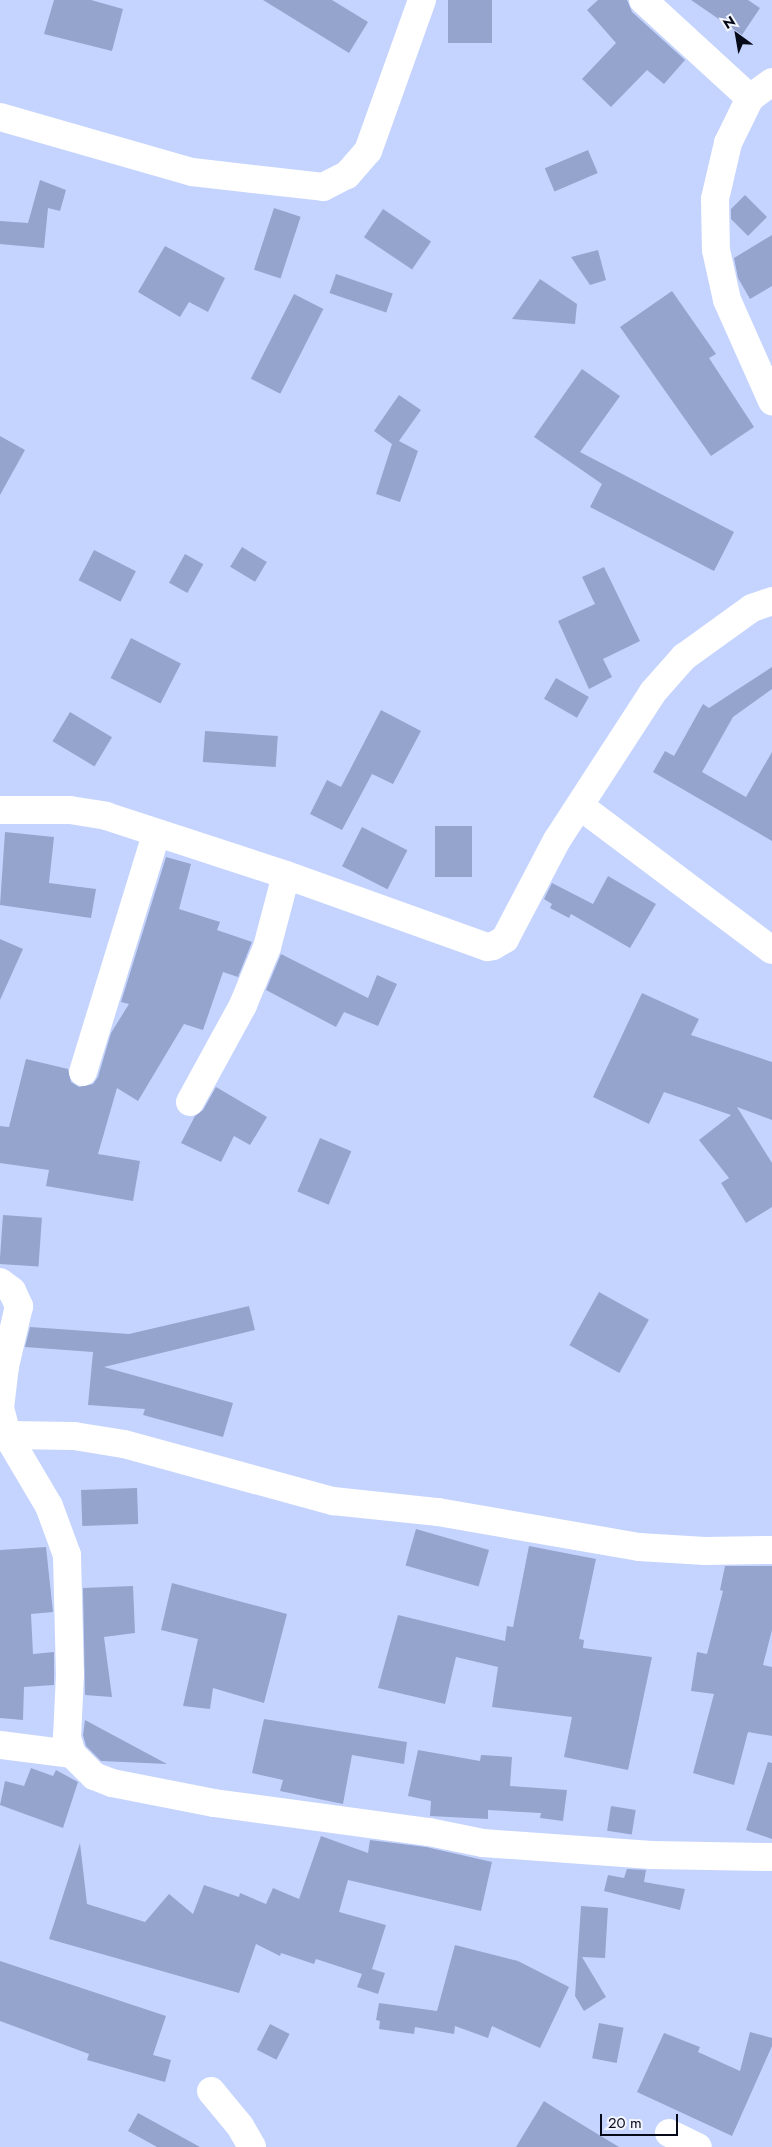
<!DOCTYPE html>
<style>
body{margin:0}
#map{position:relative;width:772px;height:2147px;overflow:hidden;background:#c5d4ff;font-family:Jost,sans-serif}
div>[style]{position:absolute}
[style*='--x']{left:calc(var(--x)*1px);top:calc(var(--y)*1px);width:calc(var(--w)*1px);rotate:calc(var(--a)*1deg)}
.building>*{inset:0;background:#95a4cd;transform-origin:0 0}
.minor>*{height:28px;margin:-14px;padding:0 14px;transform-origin:14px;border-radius:14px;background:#fff}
span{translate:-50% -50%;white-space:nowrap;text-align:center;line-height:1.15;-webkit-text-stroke:4.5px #f3f6ff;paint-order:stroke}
.north{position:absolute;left:712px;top:10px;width:50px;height:50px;-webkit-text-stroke:4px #f3f6ff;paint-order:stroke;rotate:328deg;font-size:14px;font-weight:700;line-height:20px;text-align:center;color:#070b19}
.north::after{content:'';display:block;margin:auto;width:18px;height:22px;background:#070b19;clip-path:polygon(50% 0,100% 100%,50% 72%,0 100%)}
.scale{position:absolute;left:600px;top:2114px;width:78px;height:22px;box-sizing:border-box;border:2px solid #070b19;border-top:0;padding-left:6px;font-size:15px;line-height:18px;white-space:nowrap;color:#070b19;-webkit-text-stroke:4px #f3f6ff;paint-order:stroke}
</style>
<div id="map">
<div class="building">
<i style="clip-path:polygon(54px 0,91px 0,123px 9px,112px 51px,44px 34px)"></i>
<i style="clip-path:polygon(263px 0,332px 0,368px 22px,349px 53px)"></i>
<i style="left:448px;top:0;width:44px;height:43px"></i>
<i style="clip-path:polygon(598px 0,627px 0,632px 12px,685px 60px,664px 84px,647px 70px,611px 107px,582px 79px,616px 43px,587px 10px)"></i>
<i style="clip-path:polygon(691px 0,748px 0,760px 8px,742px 35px)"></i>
<i style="left:588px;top:150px;width:25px;height:47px;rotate:67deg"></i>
<i style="clip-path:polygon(40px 180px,66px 190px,60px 211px,48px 208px,44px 248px,0 244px,0 221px,28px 223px)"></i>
<i style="clip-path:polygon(745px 195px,767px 217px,748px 236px,731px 219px,731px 209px)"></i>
<i style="left:274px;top:208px;width:28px;height:65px;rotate:18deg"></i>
<i style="left:383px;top:209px;width:58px;height:34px;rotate:34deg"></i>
<i style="clip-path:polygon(772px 235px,772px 286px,750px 299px,738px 278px,734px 258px)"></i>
<i style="clip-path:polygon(165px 246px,225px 278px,208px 312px,189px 302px,180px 317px,138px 292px)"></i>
<i style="clip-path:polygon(598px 250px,606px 280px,590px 285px,571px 257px)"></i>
<i style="left:336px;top:274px;width:60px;height:20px;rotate:19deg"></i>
<i style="clip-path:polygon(540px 279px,577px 304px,575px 324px,512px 319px)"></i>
<i style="clip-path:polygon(672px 291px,716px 354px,709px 358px,754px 427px,711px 456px,620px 327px)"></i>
<i style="left:294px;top:294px;width:33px;height:95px;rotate:27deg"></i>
<i style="clip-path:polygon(582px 369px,620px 396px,580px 452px,734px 532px,714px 571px,590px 507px,602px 484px,534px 437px)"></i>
<i style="clip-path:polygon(399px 395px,421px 410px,399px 441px,418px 451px,400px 502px,376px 494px,392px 444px,374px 431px)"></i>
<i style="clip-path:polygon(0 436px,25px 450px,0 495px)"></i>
<i style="left:242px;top:547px;width:29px;height:23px;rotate:31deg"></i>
<i style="left:94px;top:550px;width:47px;height:34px;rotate:27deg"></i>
<i style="left:185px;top:554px;width:21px;height:33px;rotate:29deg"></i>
<i style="clip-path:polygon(604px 567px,640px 641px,603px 659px,612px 677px,589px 689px,558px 621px,595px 604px,582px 577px)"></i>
<i style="left:131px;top:638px;width:56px;height:45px;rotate:27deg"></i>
<i style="clip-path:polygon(772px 667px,772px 689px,733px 717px,702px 772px,746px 797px,772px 752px,772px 841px,653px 772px,665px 751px,674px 756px,703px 704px,709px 708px)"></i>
<i style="left:556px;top:678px;width:38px;height:24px;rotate:30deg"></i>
<i style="clip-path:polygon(381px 710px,421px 731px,393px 784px,372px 774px,342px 830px,310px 814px,327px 780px,341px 787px)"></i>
<i style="left:70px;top:712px;width:49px;height:34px;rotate:31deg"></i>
<i style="left:205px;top:731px;width:73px;height:31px;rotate:4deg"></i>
<i style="left:435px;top:826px;width:37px;height:51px"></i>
<i style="left:362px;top:827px;width:51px;height:44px;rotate:27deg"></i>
<i style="clip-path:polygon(5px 832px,54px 837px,49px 883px,96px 889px,91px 918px,0 905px)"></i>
<i style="clip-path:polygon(166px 857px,191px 864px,179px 909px,220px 922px,217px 930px,252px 942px,238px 977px,223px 972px,203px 1030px,184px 1024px,138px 1101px,117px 1088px,98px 1154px,140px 1161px,133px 1201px,46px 1186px,49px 1170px,0 1163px,0 1126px,9px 1127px,26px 1059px,68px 1069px,71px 1082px,79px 1087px,93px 1084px,98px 1077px,111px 1033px,129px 1004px,121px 1002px)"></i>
<i style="clip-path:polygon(608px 876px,656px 904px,630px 948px,571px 914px,569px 918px,550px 908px,552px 904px,544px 899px,552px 883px,593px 904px)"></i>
<i style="clip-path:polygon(0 939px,23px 949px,0 1000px)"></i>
<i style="clip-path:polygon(281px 954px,368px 998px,377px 975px,397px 984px,378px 1026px,344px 1012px,336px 1027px,266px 990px)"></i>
<i style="clip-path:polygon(642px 993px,699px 1019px,691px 1035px,772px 1062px,772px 1120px,737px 1107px,772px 1163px,772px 1207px,746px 1223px,721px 1183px,729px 1178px,699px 1140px,731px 1115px,664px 1092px,649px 1124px,593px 1097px)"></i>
<i style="clip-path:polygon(216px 1087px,267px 1117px,250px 1145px,234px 1136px,221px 1162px,181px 1143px,195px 1116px,203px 1110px)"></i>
<i style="left:320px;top:1138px;width:34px;height:58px;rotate:23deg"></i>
<i style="left:3px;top:1215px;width:39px;height:49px;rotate:4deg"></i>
<i style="left:599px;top:1292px;width:57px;height:61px;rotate:29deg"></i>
<i style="clip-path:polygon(249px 1306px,255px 1330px,104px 1367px,233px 1403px,223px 1437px,143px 1415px,145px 1409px,88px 1405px,93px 1352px,25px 1347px,30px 1327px,129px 1334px)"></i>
<i style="left:137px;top:1488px;width:36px;height:56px;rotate:88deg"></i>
<i style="left:416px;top:1529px;width:76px;height:38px;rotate:16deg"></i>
<i style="clip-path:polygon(529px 1546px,596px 1559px,579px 1639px,584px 1640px,583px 1648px,652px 1657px,628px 1770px,564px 1757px,572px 1717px,492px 1707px,498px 1667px,456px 1657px,445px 1704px,378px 1688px,398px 1615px,505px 1641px,507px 1626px,513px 1627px)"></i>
<i style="clip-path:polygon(46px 1547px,53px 1612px,31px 1614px,33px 1654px,54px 1652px,54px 1685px,24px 1687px,23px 1720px,0 1718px,0 1550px)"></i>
<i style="clip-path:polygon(725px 1566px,772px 1566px,772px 1630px,763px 1665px,772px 1667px,772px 1736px,748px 1732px,734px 1785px,693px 1773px,714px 1694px,691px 1691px,697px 1652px,707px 1654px,723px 1591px,720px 1590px)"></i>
<i style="clip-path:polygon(172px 1583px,287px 1614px,264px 1703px,213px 1688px,210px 1709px,183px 1706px,198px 1639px,161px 1630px)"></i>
<i style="clip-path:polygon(133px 1586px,135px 1633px,104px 1637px,112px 1697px,85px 1695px,83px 1588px)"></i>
<i style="clip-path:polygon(264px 1719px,407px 1742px,404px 1764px,352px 1755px,343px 1804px,280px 1791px,283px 1780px,252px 1773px)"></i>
<i style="clip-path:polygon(85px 1720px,167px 1764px,101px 1761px,86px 1746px,83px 1735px)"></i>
<i style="clip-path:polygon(418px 1750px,480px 1761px,481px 1755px,512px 1757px,510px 1786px,567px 1790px,563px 1821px,540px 1818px,541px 1813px,488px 1810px,488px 1819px,430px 1816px,431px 1801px,408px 1796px)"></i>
<i style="clip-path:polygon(768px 1762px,772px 1763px,772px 1839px,746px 1830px)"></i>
<i style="clip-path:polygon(31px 1768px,53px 1776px,56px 1770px,78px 1782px,63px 1828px,0 1805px,5px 1781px,24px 1786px)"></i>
<i style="left:611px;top:1806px;width:25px;height:25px;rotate:9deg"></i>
<i style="clip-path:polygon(321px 1836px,368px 1853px,370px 1840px,426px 1847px,492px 1862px,481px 1911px,348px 1880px,339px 1912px,386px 1925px,372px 1969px,385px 1973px,378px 1994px,357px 1987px,362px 1974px,316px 1959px,314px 1964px,281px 1953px,280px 1956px,256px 1944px,239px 1993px,49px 1939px,80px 1843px,87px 1904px,145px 1922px,169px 1894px,193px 1914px,204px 1885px,239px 1897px,240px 1893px,266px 1904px,273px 1888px,299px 1899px)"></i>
<i style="clip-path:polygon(627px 1869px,646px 1870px,644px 1882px,685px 1889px,680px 1910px,604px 1891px,608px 1875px,624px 1878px)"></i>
<i style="clip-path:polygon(581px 1906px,608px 1908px,605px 1958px,582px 1957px,606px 1997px,584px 2011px,575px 1996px)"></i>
<i style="clip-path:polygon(455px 1945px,518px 1961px,569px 1987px,540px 2048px,492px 2026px,488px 2038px,455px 2026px,454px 2034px,415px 2027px,414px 2034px,379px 2029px,380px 2021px,376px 2020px,379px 2003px,437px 2011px)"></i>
<i style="clip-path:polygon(0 1961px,166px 2016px,153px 2055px,171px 2060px,165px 2082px,87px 2060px,89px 2054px,0 2021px)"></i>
<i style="left:599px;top:2023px;width:25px;height:36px;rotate:11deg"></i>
<i style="left:270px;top:2024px;width:22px;height:29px;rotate:27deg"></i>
<i style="clip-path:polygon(750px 2032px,772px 2038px,772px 2046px,732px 2136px,637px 2092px,664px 2033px,700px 2047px,698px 2052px,740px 2071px)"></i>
<i style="clip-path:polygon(544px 2101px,558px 2110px,619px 2147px,516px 2147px)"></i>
<i style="clip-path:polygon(138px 2113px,200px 2147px,157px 2147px,128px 2131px)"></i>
</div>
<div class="minor">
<i style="--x:643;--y:0;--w:145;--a:42.5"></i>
<i style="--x:772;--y:82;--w:27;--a:144"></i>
<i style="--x:750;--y:98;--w:50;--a:116.1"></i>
<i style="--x:728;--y:143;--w:57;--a:103.1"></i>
<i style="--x:715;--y:199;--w:51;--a:88.9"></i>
<i style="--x:716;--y:250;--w:51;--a:77.6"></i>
<i style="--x:727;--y:300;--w:111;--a:66"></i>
<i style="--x:0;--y:117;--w:200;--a:16"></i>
<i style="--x:192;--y:172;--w:132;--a:6.5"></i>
<i style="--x:323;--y:187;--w:27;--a:-27"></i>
<i style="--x:347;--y:175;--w:32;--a:-49"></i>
<i style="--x:368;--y:151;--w:160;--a:-70.3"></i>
<i style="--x:580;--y:806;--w:240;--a:36.9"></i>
<i style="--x:0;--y:810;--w:70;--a:0"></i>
<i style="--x:70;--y:810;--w:36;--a:9"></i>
<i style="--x:106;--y:816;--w:189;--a:18.1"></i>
<i style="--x:286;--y:875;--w:214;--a:19.7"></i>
<i style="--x:487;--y:947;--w:6;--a:-9"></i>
<i style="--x:493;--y:946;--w:14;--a:-30"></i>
<i style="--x:505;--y:939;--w:112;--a:-62.3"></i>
<i style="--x:557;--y:840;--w:176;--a:-57"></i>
<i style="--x:653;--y:692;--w:47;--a:-48.5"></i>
<i style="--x:684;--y:657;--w:84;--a:-35.8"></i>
<i style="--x:752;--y:608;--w:21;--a:-19"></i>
<i style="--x:83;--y:1072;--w:248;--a:-72.9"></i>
<i style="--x:190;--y:1102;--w:111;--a:-61.3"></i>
<i style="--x:243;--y:1005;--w:63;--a:-67.5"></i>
<i style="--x:267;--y:947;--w:74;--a:-75.2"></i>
<i style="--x:0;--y:1282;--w:15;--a:37"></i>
<i style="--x:12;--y:1291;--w:17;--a:65"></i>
<i style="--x:19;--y:1306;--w:62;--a:103.1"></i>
<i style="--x:5;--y:1366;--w:42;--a:96.8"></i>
<i style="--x:0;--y:1408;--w:28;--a:75"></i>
<i style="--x:7;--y:1435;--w:82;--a:59.4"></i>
<i style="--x:49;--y:1506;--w:52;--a:69.8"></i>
<i style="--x:67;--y:1555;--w:119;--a:88.6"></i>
<i style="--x:70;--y:1674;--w:63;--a:92.7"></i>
<i style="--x:67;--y:1737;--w:18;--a:74"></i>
<i style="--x:72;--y:1754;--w:31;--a:45"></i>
<i style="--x:94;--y:1776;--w:19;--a:21"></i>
<i style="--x:112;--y:1783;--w:104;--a:11.1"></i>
<i style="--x:214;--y:1803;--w:217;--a:7.7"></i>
<i style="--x:429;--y:1832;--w:55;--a:11.5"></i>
<i style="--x:483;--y:1843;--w:169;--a:4.1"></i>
<i style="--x:652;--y:1855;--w:120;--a:1"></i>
<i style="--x:7;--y:1435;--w:67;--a:0.9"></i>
<i style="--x:74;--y:1436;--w:51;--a:9.1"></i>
<i style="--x:124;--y:1444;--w:217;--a:15.3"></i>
<i style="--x:333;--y:1501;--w:106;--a:6"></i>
<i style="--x:438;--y:1512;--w:204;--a:9.9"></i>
<i style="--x:639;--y:1547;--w:66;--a:3.5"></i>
<i style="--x:705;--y:1551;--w:67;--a:-0.9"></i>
<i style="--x:0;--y:1745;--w:73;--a:7.1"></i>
<i style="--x:211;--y:2091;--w:45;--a:50.4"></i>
<i style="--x:240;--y:2126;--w:24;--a:60"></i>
<i style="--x:669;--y:2133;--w:32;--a:26"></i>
</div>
<div class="north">N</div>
<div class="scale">20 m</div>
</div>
